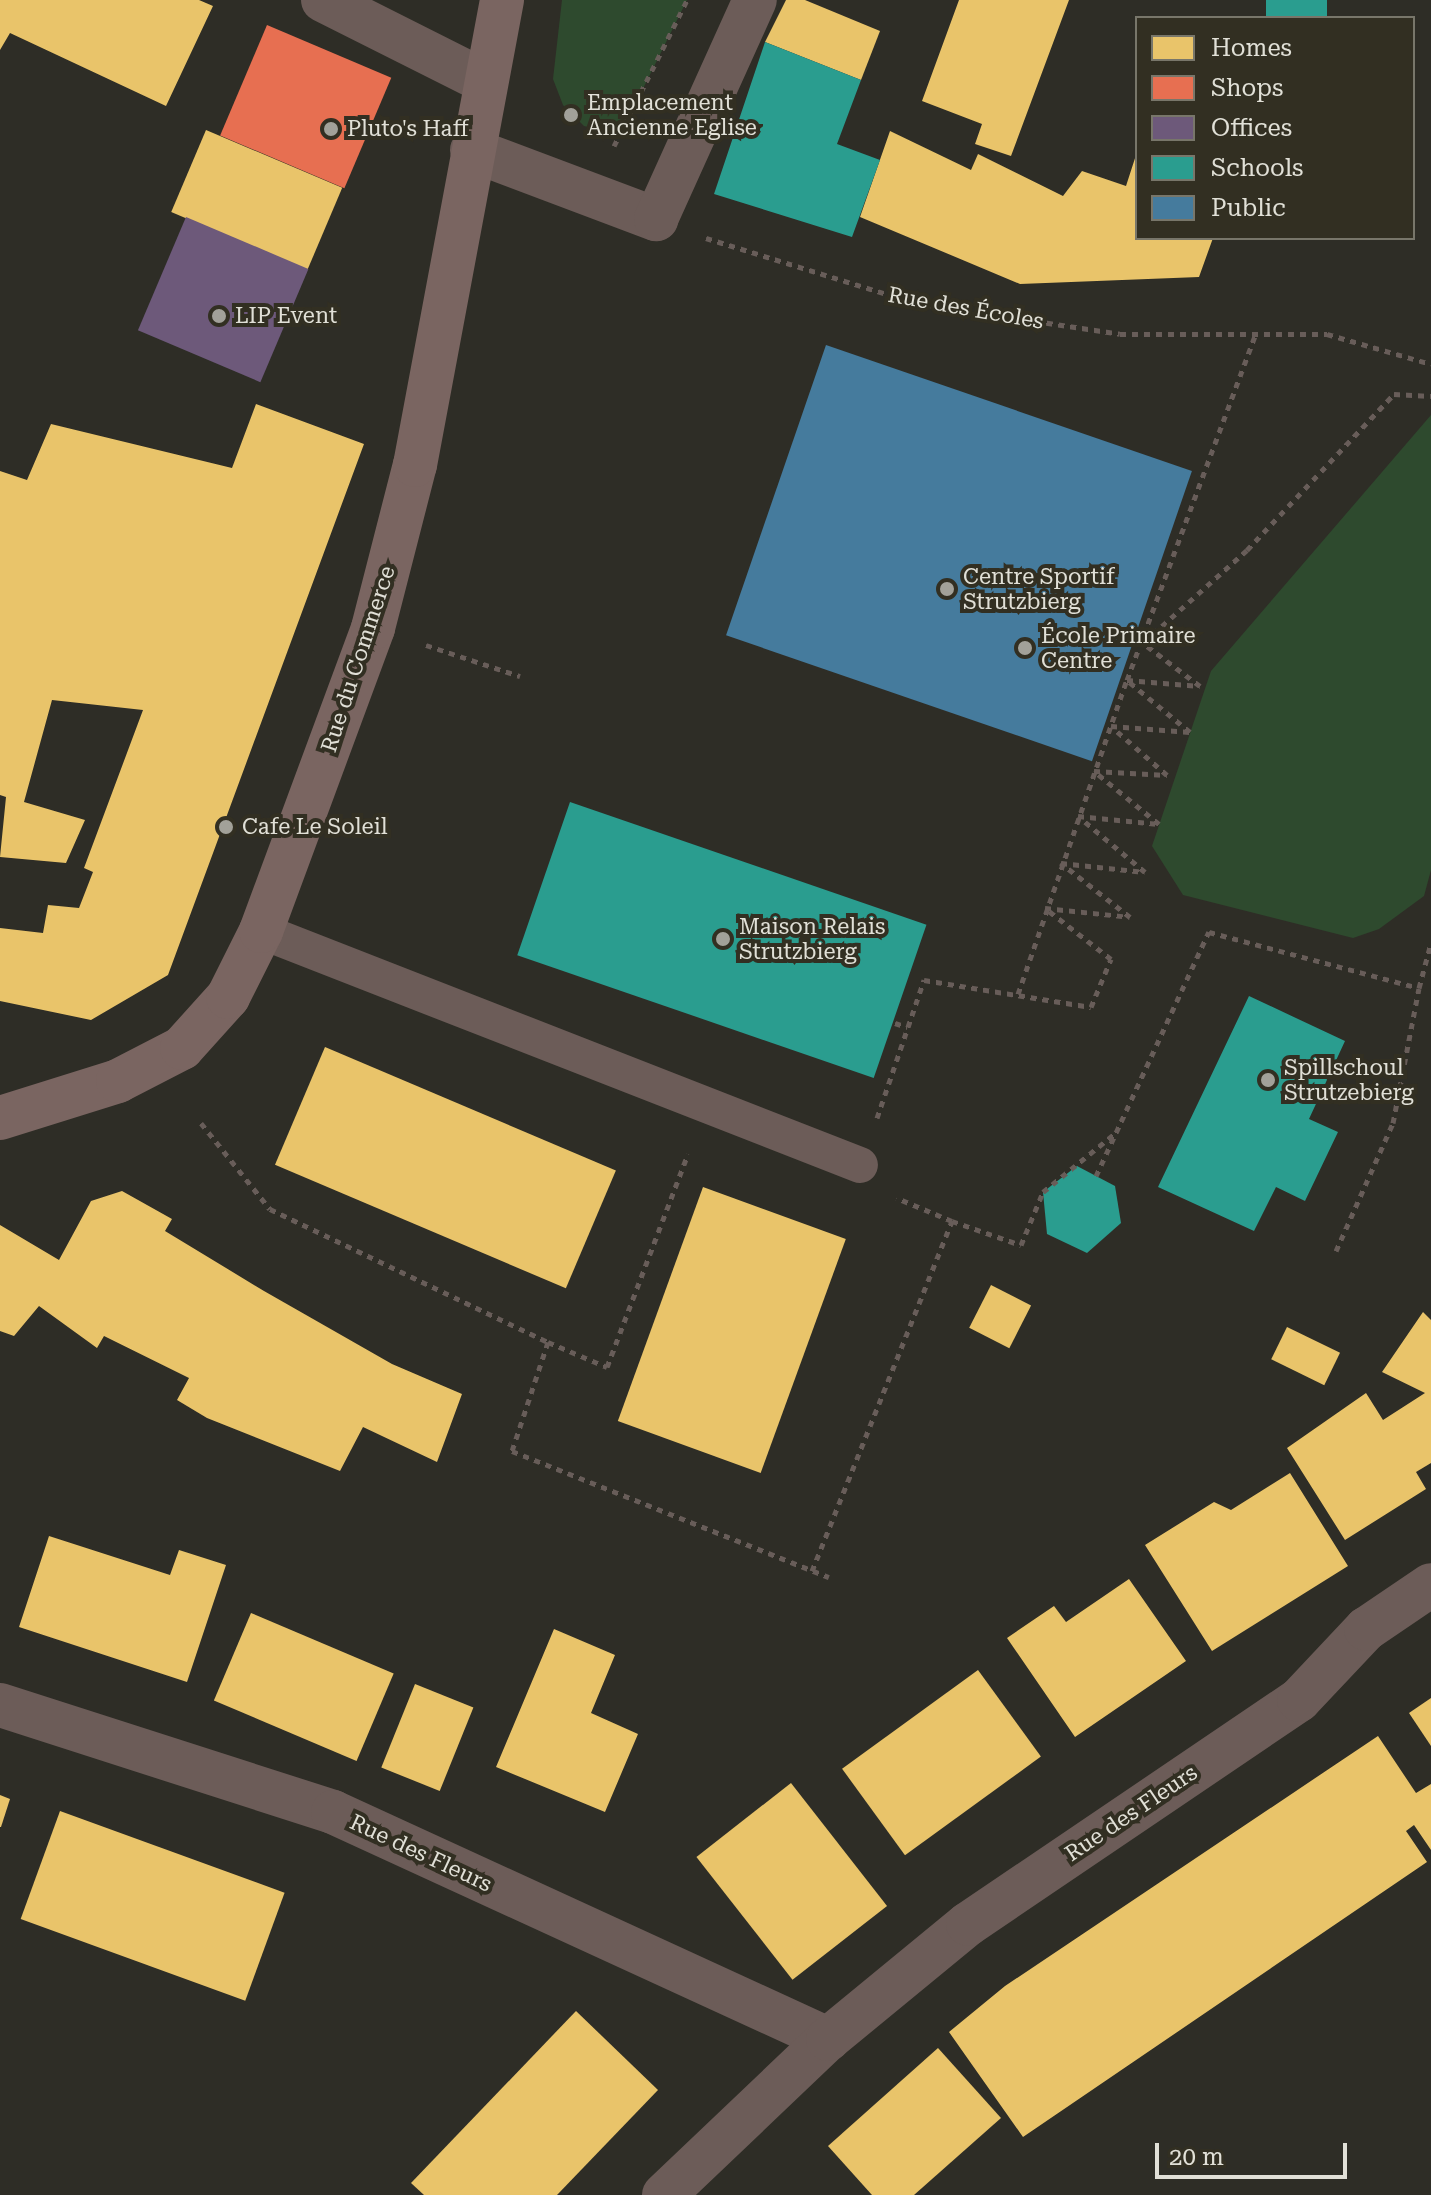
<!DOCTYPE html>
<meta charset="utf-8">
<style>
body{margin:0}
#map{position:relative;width:1431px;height:2195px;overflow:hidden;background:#2e2d26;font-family:"Roboto Serif",serif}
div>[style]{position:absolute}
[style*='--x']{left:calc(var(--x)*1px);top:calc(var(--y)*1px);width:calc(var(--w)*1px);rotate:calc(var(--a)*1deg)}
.green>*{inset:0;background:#2e4a2e}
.homes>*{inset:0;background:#e9c46a;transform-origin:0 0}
.shops>*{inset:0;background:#e76f51;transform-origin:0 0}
.offices>*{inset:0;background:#6d597a;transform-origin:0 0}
.schools>*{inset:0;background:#2a9d8f;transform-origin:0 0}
.public>*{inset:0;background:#457b9d;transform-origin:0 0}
.path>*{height:5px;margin-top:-2.5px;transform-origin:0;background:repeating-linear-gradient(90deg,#685d59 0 6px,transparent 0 12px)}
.service>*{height:36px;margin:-18px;padding:0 18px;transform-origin:18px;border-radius:18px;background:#6c5c58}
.pedestrian>*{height:44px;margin:-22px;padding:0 22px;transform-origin:22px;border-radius:22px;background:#6c5c58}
.minor>*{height:44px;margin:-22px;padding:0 22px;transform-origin:22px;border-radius:22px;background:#6c5c58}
.secondary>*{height:44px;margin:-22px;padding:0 22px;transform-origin:22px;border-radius:22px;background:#7a6561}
.dots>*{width:22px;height:22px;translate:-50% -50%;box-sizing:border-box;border:4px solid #322f22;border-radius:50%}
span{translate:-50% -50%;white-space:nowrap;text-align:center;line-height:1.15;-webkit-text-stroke:8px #322f22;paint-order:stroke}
.poi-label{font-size:22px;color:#e1e0d7}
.left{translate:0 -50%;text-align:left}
.street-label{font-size:22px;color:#e1e0d7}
.legend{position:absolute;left:1135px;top:16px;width:280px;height:224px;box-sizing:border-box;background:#322f22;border:2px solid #78766a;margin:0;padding:10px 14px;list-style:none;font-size:24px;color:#e1e0d7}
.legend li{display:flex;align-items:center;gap:16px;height:40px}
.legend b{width:40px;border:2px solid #78766a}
.scale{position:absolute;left:1155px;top:2143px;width:192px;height:36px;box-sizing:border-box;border:4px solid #e1e0d7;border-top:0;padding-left:10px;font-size:24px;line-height:28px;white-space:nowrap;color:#e1e0d7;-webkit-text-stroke:6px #322f22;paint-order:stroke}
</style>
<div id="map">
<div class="green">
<i style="clip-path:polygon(562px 0,687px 0,620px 135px,584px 126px,563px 105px,553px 79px)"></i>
<i style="clip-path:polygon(1431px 415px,1431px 870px,1424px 896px,1379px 929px,1353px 938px,1183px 895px,1152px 846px,1211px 671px)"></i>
</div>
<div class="homes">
<i style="clip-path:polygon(0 0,199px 0,213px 6px,166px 106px,10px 33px,0 50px)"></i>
<i style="clip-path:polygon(786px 0,805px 0,880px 31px,861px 80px,765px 42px)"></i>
<i style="clip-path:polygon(959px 0,1069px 0,1011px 156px,975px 144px,982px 124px,922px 101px)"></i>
<i style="left:206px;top:130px;width:148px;height:89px;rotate:23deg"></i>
<i style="clip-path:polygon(890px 131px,971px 170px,978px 154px,1063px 196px,1082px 171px,1126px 186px,1137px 152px,1137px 238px,1213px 238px,1199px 277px,1020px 284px,860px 217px)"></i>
<i style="clip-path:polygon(256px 404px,364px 444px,168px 975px,91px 1020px,0 1001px,0 928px,43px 933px,48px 905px,79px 908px,93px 872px,84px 868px,143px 710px,52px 700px,24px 802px,85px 820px,66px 863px,0 857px,6px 797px,0 795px,0 471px,27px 480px,51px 424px,232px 468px)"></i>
<i style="left:325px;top:1047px;width:316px;height:128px;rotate:23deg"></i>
<i style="left:703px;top:1187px;width:152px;height:249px;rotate:20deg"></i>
<i style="clip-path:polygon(122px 1191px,172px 1219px,165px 1231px,264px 1291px,392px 1364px,462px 1394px,437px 1462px,363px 1427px,340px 1471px,207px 1418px,177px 1400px,189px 1378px,104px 1336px,97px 1348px,39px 1306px,14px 1336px,0 1331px,0 1225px,59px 1260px,91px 1201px)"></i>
<i style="left:991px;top:1285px;width:45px;height:48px;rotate:27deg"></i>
<i style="clip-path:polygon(1423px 1312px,1431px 1320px,1431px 1463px,1416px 1472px,1426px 1489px,1345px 1540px,1287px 1448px,1366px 1393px,1383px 1420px,1425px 1393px,1382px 1372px)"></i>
<i style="left:1287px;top:1327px;width:59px;height:36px;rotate:26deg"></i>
<i style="clip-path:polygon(1290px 1473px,1348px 1566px,1212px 1651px,1145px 1545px,1214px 1502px,1231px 1510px)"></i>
<i style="clip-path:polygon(49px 1536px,170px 1575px,179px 1550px,226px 1565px,187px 1682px,19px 1627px)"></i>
<i style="clip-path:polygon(1129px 1579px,1186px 1661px,1075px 1737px,1007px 1638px,1054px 1606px,1066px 1622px)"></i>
<i style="left:251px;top:1613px;width:155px;height:95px;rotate:23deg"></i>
<i style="clip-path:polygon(554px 1629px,615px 1655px,591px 1713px,638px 1734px,605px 1812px,496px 1767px)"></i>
<i style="left:978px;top:1670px;width:107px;height:168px;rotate:54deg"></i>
<i style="left:415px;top:1684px;width:63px;height:90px;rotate:22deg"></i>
<i style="clip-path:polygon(1431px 1698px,1431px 1746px,1409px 1713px)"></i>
<i style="clip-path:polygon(1378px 1736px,1416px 1793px,1431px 1784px,1431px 1850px,1414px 1825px,1406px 1831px,1427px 1862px,1023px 2137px,949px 2032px,1005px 1986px)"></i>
<i style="left:791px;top:1783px;width:156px;height:120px;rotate:52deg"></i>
<i style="clip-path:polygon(0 1795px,10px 1799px,1px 1827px,0 1827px)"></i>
<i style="left:60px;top:1811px;width:239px;height:115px;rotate:20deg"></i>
<i style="clip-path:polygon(576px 2011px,658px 2090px,557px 2195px,424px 2195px,411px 2183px)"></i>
<i style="clip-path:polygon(938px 2048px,1001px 2118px,914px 2195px,872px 2195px,828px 2146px)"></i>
</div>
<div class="shops">
<i style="left:267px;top:25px;width:135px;height:120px;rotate:23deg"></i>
</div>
<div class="offices">
<i style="left:186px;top:217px;width:133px;height:123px;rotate:23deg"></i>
</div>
<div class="schools">
<i style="left:1266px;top:0;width:61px;height:18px"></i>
<i style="clip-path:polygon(765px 42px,861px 80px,837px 144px,880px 160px,852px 237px,714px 194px)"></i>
<i style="left:570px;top:802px;width:377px;height:162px;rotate:19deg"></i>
<i style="clip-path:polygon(1249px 996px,1345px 1041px,1309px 1119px,1338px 1132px,1305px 1201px,1276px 1187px,1254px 1231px,1158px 1187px)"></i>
<i style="clip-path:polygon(1077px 1166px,1115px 1186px,1121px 1223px,1087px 1253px,1047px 1234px,1043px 1192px)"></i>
</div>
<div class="public">
<i style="left:826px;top:345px;width:387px;height:307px;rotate:19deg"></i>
</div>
<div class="path">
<i style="--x:614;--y:146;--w:163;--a:-63.4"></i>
<i style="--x:706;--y:238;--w:220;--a:17.2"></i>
<i style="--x:916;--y:303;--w:206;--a:8.6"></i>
<i style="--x:1120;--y:334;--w:207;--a:0"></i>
<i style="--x:1327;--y:334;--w:108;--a:16.1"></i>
<i style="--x:1144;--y:642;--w:138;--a:-41.8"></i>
<i style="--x:1247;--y:550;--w:214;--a:-46.7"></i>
<i style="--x:1394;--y:394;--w:37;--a:3"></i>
<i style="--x:426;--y:645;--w:99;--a:18.3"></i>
<i style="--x:1018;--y:994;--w:332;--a:-70.9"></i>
<i style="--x:1127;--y:680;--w:369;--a:-69.6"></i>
<i style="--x:895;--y:1023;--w:13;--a:18"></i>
<i style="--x:877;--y:1118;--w:146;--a:-71.2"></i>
<i style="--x:924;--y:980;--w:169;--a:9.2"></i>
<i style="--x:1091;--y:1007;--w:52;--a:-67.4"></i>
<i style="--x:1111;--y:959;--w:83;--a:-142.3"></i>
<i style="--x:1045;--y:908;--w:85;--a:6"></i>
<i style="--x:1130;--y:917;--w:88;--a:-142"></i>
<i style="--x:1061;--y:863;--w:84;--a:6.1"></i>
<i style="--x:1145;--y:872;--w:87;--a:-140.1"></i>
<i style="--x:1078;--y:816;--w:81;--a:5.6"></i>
<i style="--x:1159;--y:824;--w:84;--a:-140.8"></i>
<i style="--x:1094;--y:771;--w:73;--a:3.1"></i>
<i style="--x:1167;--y:775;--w:74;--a:-138.8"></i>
<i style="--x:1111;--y:726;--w:79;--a:4.3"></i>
<i style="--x:1190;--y:732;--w:82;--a:-140.5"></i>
<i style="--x:1127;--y:680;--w:73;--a:4.7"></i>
<i style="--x:1200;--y:686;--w:71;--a:-143"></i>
<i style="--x:201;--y:1123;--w:110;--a:51.3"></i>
<i style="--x:270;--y:1209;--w:308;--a:25.6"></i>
<i style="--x:548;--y:1342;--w:115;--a:108.3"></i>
<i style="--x:512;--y:1451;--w:341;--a:21.7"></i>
<i style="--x:1096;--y:1176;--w:269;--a:-65.2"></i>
<i style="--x:1209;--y:932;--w:217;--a:14.9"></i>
<i style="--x:1419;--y:988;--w:47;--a:-75.1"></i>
<i style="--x:952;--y:1221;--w:73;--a:19.2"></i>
<i style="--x:1021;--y:1245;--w:57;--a:-67.5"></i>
<i style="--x:1043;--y:1192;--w:92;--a:-39.2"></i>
<i style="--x:1336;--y:1251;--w:140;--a:-66"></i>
<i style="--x:1393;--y:1123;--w:137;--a:-79.1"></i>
<i style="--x:548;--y:1342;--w:64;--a:23"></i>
<i style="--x:607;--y:1367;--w:228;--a:-69.2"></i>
<i style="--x:812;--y:1571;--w:377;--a:-68.2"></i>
<i style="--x:952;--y:1221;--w:60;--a:-157.3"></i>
</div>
<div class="service">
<i style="--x:261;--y:931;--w:643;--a:21.34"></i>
</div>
<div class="pedestrian">
<i style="--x:323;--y:0;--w:180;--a:26.7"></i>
</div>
<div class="minor">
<i style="--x:472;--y:150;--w:197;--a:20.6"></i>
<i style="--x:656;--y:219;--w:240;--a:-65.7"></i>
<i style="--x:0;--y:1705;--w:350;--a:17.8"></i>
<i style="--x:333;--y:1812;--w:545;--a:24.64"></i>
<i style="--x:664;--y:2195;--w:226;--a:-43.6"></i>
<i style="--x:828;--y:2039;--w:181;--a:-39.4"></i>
<i style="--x:968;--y:1924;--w:400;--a:-34.1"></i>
<i style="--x:1299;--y:1700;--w:98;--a:-46.7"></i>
<i style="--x:1366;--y:1629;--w:78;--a:-34.1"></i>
</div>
<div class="secondary">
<i style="--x:0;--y:1118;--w:124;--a:-17.4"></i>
<i style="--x:118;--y:1081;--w:72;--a:-27.3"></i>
<i style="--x:182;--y:1048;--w:69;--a:-48"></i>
<i style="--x:228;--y:997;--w:74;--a:-63.4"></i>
<i style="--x:261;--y:931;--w:323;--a:-69.7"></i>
<i style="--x:373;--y:628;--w:168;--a:-75.6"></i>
<i style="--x:415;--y:465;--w:473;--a:-79.4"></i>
</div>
<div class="dots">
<i style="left:571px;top:115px;background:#a2a199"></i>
<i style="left:331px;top:129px;background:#a2a199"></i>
<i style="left:219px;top:316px;background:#a2a199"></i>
<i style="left:947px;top:589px;background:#a2a199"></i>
<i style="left:1025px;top:648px;background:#a2a199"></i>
<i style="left:226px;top:827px;background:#a2a199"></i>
<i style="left:723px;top:939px;background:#a2a199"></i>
<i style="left:1268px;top:1080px;background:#a2a199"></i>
</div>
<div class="poi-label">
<span class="left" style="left:587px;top:115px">Emplacement<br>Ancienne Eglise</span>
<span class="left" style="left:347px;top:129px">Pluto's Haff</span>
<span class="left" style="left:235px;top:316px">LIP Event</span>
<span class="left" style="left:963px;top:589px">Centre Sportif<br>Strutzbierg</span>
<span class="left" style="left:1041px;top:648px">École Primaire<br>Centre</span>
<span class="left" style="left:242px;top:827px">Cafe Le Soleil</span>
<span class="left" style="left:739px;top:939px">Maison Relais<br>Strutzbierg</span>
<span class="left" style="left:1284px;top:1080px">Spillschoul<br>Strutzebierg</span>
</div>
<div class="street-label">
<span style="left:966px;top:308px;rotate:10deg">Rue des Écoles</span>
<span style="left:358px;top:659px;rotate:-72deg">Rue du Commerce</span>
<span style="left:1131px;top:1813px;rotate:-34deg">Rue des Fleurs</span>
<span style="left:421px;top:1853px;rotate:25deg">Rue des Fleurs</span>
</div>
<ul class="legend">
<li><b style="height:22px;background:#e9c46a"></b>Homes</li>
<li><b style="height:22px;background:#e76f51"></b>Shops</li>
<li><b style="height:22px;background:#6d597a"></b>Offices</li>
<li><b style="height:22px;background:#2a9d8f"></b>Schools</li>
<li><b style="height:22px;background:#457b9d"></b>Public</li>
</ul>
<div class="scale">20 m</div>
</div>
